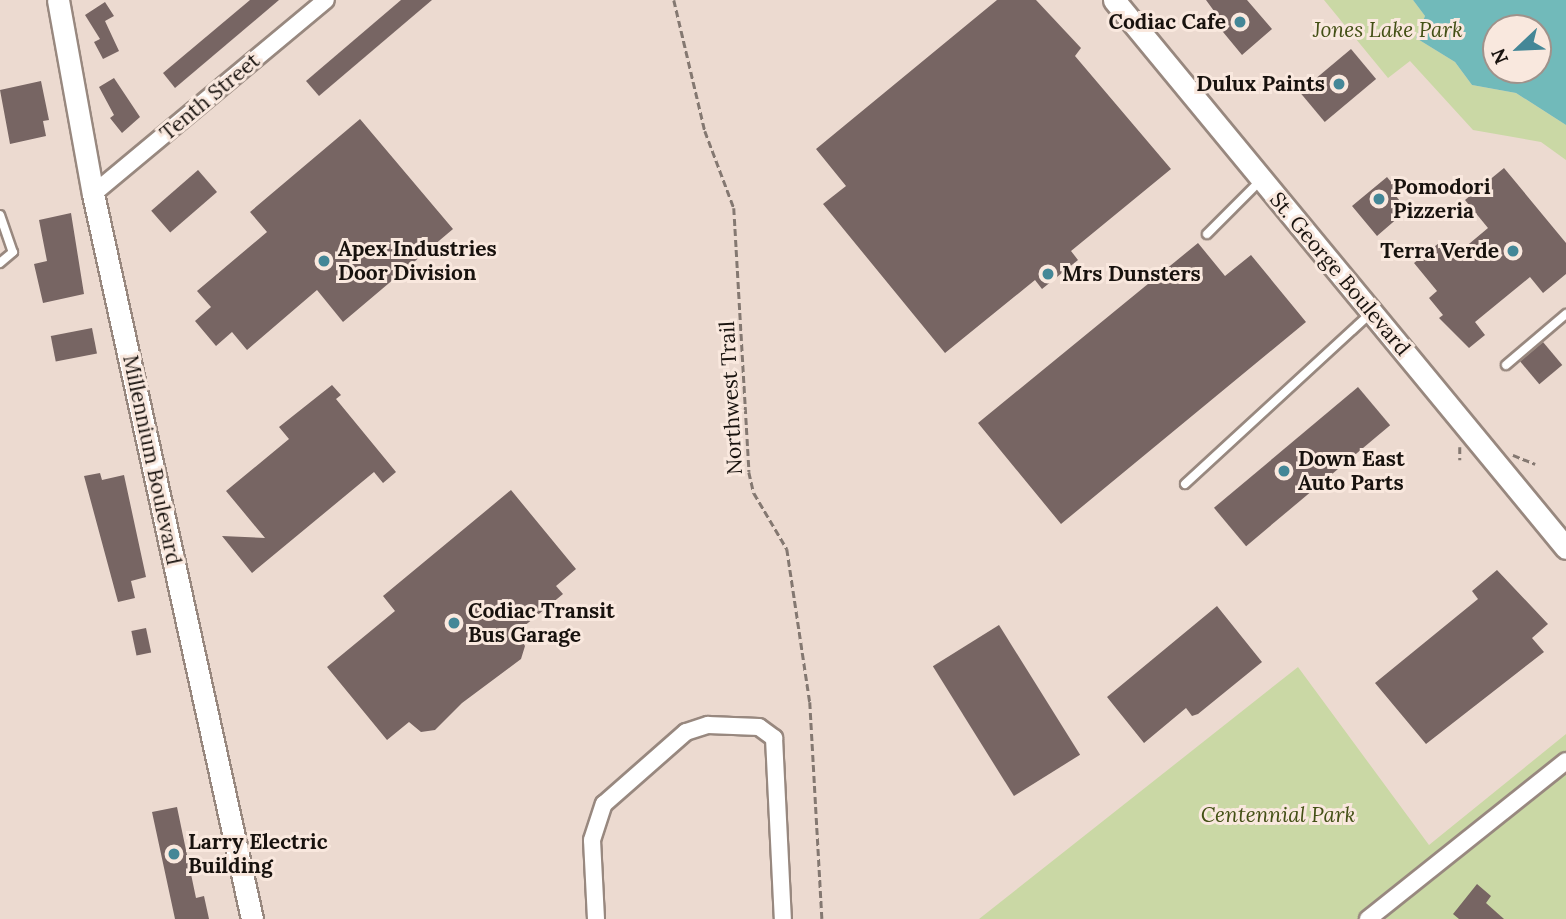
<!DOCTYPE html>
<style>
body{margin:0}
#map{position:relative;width:1566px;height:919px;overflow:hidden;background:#ecdad0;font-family:Lora,serif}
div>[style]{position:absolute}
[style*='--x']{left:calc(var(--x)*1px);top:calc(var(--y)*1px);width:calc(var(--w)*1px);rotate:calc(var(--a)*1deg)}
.green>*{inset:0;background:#cad8a5}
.water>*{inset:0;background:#71baba}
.building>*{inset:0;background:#776563;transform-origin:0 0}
.path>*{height:2.5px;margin-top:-1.25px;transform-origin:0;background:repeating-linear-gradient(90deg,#847871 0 7px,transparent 0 10.5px)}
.roads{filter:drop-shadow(2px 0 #98887f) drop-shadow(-2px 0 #98887f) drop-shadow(0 2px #98887f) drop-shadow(0 -2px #98887f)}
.service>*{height:8px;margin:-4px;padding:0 4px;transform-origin:4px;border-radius:4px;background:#fff}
.minor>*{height:16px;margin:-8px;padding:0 8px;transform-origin:8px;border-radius:8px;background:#fff}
.secondary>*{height:21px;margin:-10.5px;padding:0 10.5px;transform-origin:10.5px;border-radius:10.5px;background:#fff}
.dots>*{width:19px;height:19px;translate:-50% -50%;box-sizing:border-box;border:4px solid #f9e8de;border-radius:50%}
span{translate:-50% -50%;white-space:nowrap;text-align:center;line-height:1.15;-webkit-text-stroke:6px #f9e8de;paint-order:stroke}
.poi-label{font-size:21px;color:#18120e;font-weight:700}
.right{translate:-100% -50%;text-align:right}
.left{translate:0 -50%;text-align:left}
.park-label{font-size:21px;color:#435015;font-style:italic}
.street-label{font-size:21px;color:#18120e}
.north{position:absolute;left:1482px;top:14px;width:70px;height:70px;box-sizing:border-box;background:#f9e8de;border:2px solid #9f928b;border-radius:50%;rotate:247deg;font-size:19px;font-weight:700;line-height:28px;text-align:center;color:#18120e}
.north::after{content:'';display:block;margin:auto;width:24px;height:32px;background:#448797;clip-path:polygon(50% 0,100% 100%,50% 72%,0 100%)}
</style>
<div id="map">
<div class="green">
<i style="clip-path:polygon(1324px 0,1413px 0,1425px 16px,1416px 38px,1455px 62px,1472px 85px,1516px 93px,1566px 125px,1566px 160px,1541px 142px,1473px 130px,1410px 61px,1388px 78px)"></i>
<i style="clip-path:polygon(1298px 667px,1429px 845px,1566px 734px,1566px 919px,979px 919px)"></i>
</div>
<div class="water">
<i style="clip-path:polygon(evenodd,1413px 0,1566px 0,1566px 125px,1516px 93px,1472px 85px,1455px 62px,1416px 38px,1425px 16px,1413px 0,1496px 28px,1538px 28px,1538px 70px,1496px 70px,1496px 28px)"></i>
</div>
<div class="building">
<i style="clip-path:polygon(250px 0,279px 0,175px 88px,163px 73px)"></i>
<i style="clip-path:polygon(401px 0,432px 0,319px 96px,306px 81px)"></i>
<i style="clip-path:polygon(997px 0,1036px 0,1081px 48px,1075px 56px,1171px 169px,1071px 251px,1078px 260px,1042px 289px,1035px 280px,945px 353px,823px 204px,846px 186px,816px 149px)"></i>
<i style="clip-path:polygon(1206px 0,1247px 0,1272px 29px,1242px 55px,1209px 15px,1214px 11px)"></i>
<i style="clip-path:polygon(105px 2px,114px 16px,105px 21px,119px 51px,103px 59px,94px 42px,100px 39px,85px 15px)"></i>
<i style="left:1351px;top:49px;width:39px;height:67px;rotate:50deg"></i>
<i style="clip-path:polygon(114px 78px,140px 117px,122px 133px,110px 118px,114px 115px,99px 87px)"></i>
<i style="clip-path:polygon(41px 81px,49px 120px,43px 121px,46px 136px,10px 144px,0 90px)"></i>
<i style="clip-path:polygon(360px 119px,453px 229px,343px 322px,317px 290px,247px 350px,232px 332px,216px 346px,195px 321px,211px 307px,197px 291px,267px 232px,250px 212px)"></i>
<i style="clip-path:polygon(1504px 168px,1566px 243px,1566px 274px,1543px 293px,1530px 277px,1475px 322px,1485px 335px,1469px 348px,1439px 318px,1443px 315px,1429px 298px,1437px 291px,1414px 263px,1439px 243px,1451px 259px,1488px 228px,1465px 200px)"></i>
<i style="left:198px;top:170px;width:29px;height:62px;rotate:49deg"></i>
<i style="clip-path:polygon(1387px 177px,1396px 188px,1392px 191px,1407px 210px,1377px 236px,1352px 206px)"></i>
<i style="clip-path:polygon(71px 213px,84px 294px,43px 303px,34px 264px,47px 261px,39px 220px)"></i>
<i style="clip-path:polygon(1198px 243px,1225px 276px,1251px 255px,1306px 322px,1061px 524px,978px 423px)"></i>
<i style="left:92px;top:328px;width:26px;height:42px;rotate:79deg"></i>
<i style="left:1543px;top:342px;width:30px;height:30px;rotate:50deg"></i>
<i style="clip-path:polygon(332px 385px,341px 395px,336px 399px,396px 472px,383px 483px,374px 472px,252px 573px,222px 536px,265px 538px,226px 491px,289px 439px,279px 427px)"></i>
<i style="left:1358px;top:387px;width:50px;height:188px;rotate:50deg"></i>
<i style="clip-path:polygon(100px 473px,102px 480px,124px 475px,146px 577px,131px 581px,135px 598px,118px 602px,84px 476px)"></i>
<i style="clip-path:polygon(511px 490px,576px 569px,556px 586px,563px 594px,517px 632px,525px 646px,521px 659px,462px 703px,435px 730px,421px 732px,409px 722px,387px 740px,327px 667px,395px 611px,383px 596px)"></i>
<i style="clip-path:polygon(1497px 570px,1548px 624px,1532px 638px,1544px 652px,1426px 744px,1375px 683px,1478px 599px,1472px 591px)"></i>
<i style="clip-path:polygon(1217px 606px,1262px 662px,1198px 714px,1192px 716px,1186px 708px,1144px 743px,1107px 697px)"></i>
<i style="left:999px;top:625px;width:153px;height:78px;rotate:58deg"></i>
<i style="left:146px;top:628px;width:25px;height:15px;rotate:78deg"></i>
<i style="clip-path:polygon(177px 807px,196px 898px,204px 896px,209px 919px,175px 919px,152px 812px)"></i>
<i style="clip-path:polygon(1477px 884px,1491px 896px,1486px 903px,1504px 919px,1459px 919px,1453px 914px)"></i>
</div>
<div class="path">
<i style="--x:674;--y:0;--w:135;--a:76.7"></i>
<i style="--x:705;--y:131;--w:82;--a:69.4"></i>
<i style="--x:734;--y:208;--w:264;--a:86.7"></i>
<i style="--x:749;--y:472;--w:22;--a:77"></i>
<i style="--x:754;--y:493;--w:65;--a:59.5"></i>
<i style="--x:787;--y:549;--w:155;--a:81.5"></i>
<i style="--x:810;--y:702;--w:217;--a:86.8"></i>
<i style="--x:1460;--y:447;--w:13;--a:90"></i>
<i style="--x:1513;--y:455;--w:24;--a:22"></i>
</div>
<div class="roads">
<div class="service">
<i style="--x:0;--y:215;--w:39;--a:71"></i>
<i style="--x:13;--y:252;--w:17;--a:140"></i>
<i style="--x:1207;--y:234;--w:78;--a:-45"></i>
<i style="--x:1506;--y:365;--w:79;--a:-40.4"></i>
<i style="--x:1185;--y:484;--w:251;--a:-42.6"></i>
</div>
<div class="minor">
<i style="--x:93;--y:194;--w:303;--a:-39.8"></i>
<i style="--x:596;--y:919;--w:79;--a:-92.9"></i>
<i style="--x:592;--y:840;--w:38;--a:-72"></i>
<i style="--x:604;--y:804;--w:109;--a:-41.3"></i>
<i style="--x:686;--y:732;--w:23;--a:-18"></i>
<i style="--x:708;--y:725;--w:51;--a:2.2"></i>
<i style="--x:759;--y:727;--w:19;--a:36"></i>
<i style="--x:774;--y:738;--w:181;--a:87.2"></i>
<i style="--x:1368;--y:919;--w:253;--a:-38.6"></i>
</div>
<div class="secondary">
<i style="--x:58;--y:0;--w:197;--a:79.8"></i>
<i style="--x:93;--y:194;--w:742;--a:77.63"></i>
<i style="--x:1114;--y:0;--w:710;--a:50.48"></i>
</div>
</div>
<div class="dots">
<i style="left:1240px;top:22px;background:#448797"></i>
<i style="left:1339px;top:84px;background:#448797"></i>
<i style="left:1379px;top:199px;background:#448797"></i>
<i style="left:1513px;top:251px;background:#448797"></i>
<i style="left:324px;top:261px;background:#448797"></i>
<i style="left:1048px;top:274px;background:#448797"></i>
<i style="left:1284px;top:471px;background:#448797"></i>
<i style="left:454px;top:623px;background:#448797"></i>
<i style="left:174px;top:854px;background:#448797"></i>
</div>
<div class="poi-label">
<span class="right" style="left:1226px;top:22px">Codiac Cafe</span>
<span class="right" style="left:1325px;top:84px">Dulux Paints</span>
<span class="left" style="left:1393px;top:199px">Pomodori<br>Pizzeria</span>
<span class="left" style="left:338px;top:261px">Apex Industries<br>Door Division</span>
<span class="right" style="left:1499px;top:251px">Terra Verde</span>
<span class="left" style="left:1062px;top:274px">Mrs Dunsters</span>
<span class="left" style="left:1298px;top:471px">Down East<br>Auto Parts</span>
<span class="left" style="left:468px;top:623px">Codiac Transit<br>Bus Garage</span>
<span class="left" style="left:188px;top:854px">Larry Electric<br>Building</span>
</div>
<div class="park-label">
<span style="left:1388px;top:30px">Jones Lake Park</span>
<span style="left:1278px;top:815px">Centennial Park</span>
</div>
<div class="street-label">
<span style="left:210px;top:97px;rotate:-40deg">Tenth Street</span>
<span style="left:1340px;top:274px;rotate:50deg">St. George Boulevard</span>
<span style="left:731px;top:398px;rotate:-93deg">Northwest Trail</span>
<span style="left:152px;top:460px;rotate:78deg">Millennium Boulevard</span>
</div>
<div class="north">N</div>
</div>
